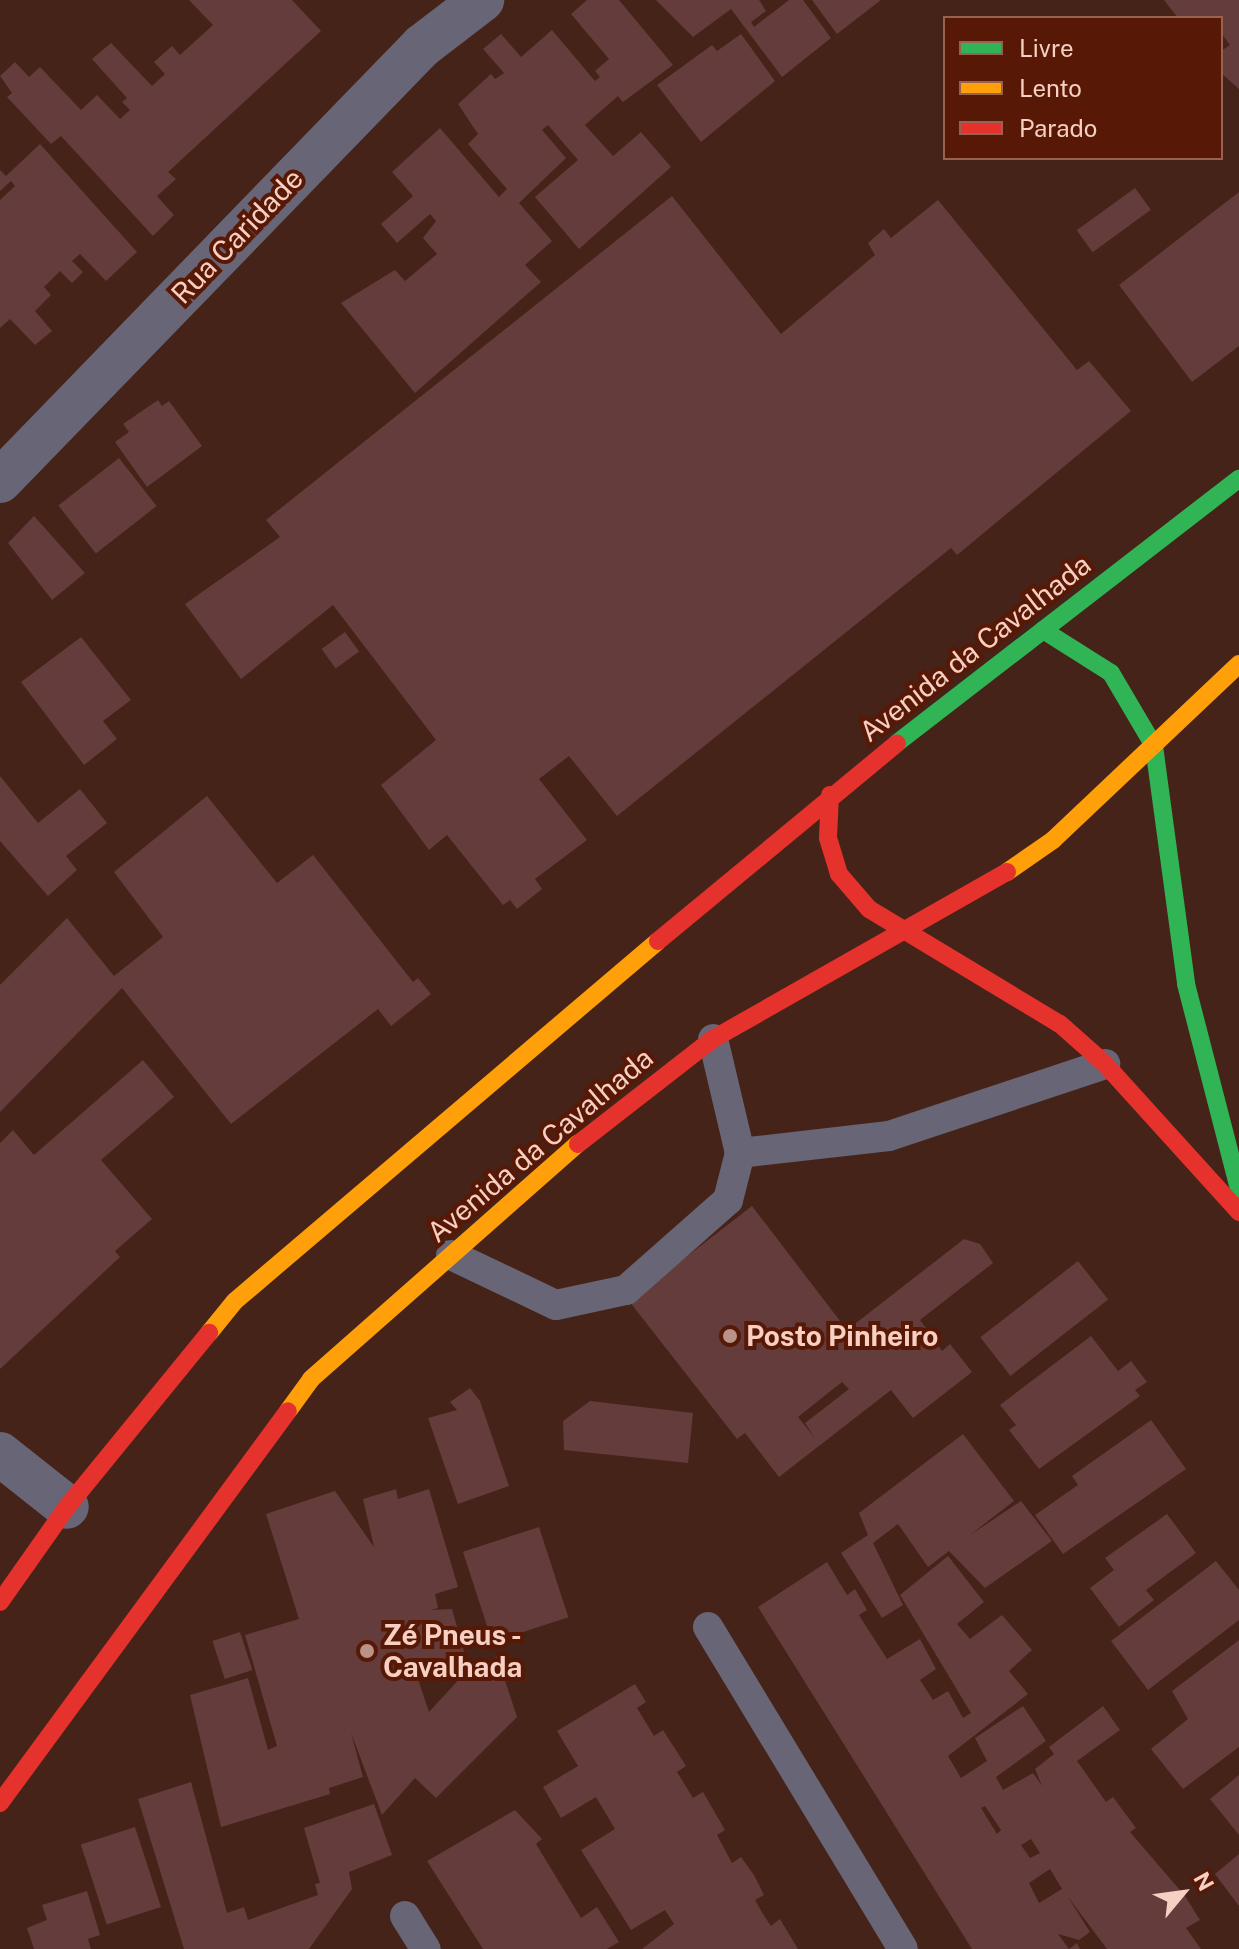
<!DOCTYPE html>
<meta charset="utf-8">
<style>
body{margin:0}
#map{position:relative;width:1239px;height:1949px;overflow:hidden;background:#452318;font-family:"Public Sans",sans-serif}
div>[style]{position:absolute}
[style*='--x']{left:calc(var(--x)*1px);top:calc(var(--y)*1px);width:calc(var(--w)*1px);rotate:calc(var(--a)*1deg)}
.building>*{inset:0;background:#643c3c;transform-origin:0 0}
.lane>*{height:30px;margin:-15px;padding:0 15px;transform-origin:15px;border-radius:15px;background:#686576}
.street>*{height:44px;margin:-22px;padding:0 22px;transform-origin:22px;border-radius:22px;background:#686576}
.fast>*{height:18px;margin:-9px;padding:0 9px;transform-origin:9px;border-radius:9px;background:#30b455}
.slow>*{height:18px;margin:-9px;padding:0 9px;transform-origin:9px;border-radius:9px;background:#ff9f0a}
.jam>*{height:18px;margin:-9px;padding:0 9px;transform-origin:9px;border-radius:9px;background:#e5322d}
.dots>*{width:22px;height:22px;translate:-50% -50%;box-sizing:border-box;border:4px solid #571906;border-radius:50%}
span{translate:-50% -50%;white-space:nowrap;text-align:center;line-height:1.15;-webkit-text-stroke:8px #571906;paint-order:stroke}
.street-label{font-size:28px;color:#f7cfc3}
.poi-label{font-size:28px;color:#f7cfc3;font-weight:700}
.left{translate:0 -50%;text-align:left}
.legend{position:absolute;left:943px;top:16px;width:280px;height:144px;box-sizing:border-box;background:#571906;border:2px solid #976252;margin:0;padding:10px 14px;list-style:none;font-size:24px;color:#f7cfc3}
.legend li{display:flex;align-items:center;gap:16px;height:40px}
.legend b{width:40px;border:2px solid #976252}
.north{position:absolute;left:1143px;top:1853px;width:80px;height:80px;-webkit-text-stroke:6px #571906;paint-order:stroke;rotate:61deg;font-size:22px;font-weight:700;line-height:32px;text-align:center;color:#f7cfc3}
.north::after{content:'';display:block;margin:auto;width:28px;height:36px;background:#f7cfc3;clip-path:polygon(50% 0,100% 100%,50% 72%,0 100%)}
</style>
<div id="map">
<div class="building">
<i style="clip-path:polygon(189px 0,292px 0,321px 31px,168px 172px,176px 179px,157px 196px,174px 215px,153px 236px,61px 136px,51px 144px,7px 97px,12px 93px,0 76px,15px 62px,29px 77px,40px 67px,81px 110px,97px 95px,120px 119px,130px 110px,122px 102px,127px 98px,92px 59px,111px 43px,152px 86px,165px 74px,154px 62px,172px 46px,180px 55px,213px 25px)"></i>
<i style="clip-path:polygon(587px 0,619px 0,673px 65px,623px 102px,618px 96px,585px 125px,613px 156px,641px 132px,671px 167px,579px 249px,535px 197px,578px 160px,548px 125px,542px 130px,566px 158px,519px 203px,552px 241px,525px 265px,541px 282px,415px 393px,341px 303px,395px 270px,405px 281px,437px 254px,423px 238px,436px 221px,430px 214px,397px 243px,381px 224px,413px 196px,392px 172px,440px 128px,499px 197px,507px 189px,468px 144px,478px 134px,458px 104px,491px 74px,495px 79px,504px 73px,483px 49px,501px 34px,521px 57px,552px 30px,595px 81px,600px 77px,595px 71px,609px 59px,571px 14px)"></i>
<i style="clip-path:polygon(656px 0,759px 0,766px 11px,751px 22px,754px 27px,789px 0,803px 0,831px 38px,782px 77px,731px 9px,693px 37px)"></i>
<i style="clip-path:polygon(812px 0,881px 0,837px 34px)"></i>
<i style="clip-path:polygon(1164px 0,1239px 0,1239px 89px,1221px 73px,1221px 51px,1230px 45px,1221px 33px,1221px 18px,1178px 18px)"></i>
<i style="clip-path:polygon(741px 34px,775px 81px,701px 142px,657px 85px,712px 45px,717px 51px)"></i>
<i style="clip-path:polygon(40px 144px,137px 252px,106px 281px,80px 254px,72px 261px,83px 272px,72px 283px,60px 271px,44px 287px,51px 295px,35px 311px,52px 331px,35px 345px,10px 319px,0 328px,0 200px,15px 186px,11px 181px,0 191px,0 170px,6px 176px)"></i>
<i style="left:1135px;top:188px;width:27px;height:72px;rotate:54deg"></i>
<i style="clip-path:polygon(1239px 192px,1239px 346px,1192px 382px,1119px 285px)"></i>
<i style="clip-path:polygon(672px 196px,781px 334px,875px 255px,868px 243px,884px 229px,891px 238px,938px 200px,1077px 370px,1089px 361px,1131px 411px,957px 555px,951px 548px,617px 816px,569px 756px,539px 779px,587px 840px,535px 879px,542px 889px,517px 909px,510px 900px,503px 905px,447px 835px,429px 850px,381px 785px,436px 740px,333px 605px,241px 679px,185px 604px,280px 537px,266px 520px)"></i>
<i style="clip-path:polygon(158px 400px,162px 406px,169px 401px,202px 446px,147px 487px,115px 442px,129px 432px,123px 424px)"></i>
<i style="left:119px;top:458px;width:61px;height:77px;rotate:52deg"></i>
<i style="clip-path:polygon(34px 516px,85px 573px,52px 600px,8px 543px)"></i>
<i style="left:345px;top:632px;width:24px;height:29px;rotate:54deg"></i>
<i style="clip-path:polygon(81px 637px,131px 700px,103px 721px,117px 739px,84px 765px,21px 682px)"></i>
<i style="clip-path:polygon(0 776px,38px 823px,80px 789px,107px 823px,66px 856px,77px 870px,48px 896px,0 841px)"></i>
<i style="clip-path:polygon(207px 796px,277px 883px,313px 855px,413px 982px,418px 978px,431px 994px,391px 1026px,378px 1009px,231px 1124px,122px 988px,0 1112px,0 985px,67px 918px,114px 976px,163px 937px,114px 872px)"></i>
<i style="clip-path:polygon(143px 1060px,174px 1097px,101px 1160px,152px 1219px,115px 1251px,120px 1257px,0 1369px,0 1143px,13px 1130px,34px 1155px)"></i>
<i style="clip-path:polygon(evenodd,752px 1206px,847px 1330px,964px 1239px,980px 1244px,993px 1263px,920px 1320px,942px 1351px,950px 1344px,972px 1372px,913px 1418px,891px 1390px,779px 1477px,745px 1433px,737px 1439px,629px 1301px,752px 1206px,842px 1382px,849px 1389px,805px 1423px,815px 1438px,798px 1417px,842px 1382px)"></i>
<i style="left:1078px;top:1261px;width:49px;height:124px;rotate:52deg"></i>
<i style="clip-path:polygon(1091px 1336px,1118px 1371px,1131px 1361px,1147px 1382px,1135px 1390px,1140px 1396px,1039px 1469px,1009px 1430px,1016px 1425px,1000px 1405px)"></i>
<i style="clip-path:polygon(470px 1388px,480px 1401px,509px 1486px,458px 1504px,428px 1418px,457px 1410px,450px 1402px)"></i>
<i style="clip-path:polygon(590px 1401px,693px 1413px,688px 1463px,564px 1450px,563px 1421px)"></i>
<i style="clip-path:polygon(1151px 1420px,1186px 1469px,1063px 1554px,1035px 1515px,1078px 1485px,1072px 1476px)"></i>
<i style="clip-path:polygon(963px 1434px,1014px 1501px,970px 1535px,1021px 1501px,1052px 1541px,985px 1588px,949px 1551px,928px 1567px,898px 1524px,873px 1543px,903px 1605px,882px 1618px,841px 1553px,868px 1535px,859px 1513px)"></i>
<i style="clip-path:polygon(396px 1489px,398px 1499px,429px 1489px,458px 1587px,435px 1594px,438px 1608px,430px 1610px,452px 1609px,464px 1652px,416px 1673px,429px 1712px,474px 1663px,483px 1671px,497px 1656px,517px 1717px,436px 1798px,415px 1778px,382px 1815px,351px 1733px,363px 1777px,329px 1788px,330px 1794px,221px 1827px,190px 1695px,248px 1678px,268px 1750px,277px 1746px,245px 1635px,299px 1619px,266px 1514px,335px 1491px,374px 1547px,363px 1499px)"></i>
<i style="clip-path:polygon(1167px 1514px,1196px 1553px,1146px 1590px,1154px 1600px,1119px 1627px,1090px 1588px,1114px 1570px,1105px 1558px)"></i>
<i style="left:539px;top:1527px;width:95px;height:80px;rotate:72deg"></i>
<i style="clip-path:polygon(evenodd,948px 1556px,984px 1602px,957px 1624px,970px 1639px,1002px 1615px,1032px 1650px,1009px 1671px,1028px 1694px,948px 1756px,961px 1778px,987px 1761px,975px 1738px,1023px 1706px,1046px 1741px,996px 1777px,1003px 1790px,1033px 1773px,1042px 1786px,1035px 1769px,1054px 1754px,1049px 1747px,1103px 1706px,1120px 1730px,1077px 1761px,1106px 1802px,1113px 1797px,1136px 1828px,1130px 1832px,1185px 1896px,1200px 1920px,1186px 1928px,1201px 1949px,1107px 1949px,1068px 1897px,1090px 1932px,1079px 1940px,1058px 1934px,1069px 1949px,1077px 1943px,1080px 1949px,972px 1949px,758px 1607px,827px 1562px,847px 1595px,855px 1589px,867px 1610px,859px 1615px,887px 1659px,920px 1639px,936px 1669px,920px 1680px,933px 1700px,948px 1691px,963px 1718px,971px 1713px,900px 1595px,948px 1556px,985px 1806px,1001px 1830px,997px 1834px,981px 1808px,985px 1806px,948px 1556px,1031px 1839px,1040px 1853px,1030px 1858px,1021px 1845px,1031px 1839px,948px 1556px,1050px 1869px,1062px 1889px,1039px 1903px,1029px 1883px,1050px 1869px)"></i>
<i style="clip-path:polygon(1216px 1561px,1239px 1590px,1239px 1620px,1148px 1690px,1111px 1641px)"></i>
<i style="left:240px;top:1632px;width:40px;height:29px;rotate:72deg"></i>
<i style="clip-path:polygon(1239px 1640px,1239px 1747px,1183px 1789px,1151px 1749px,1188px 1719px,1172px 1691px)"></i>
<i style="clip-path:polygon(635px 1684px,646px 1702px,637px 1708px,654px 1736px,663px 1730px,686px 1766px,677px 1772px,693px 1798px,703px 1792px,725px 1830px,717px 1835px,732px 1863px,741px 1857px,754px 1875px,764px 1895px,755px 1900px,763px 1914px,771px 1926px,780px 1919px,798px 1949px,642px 1949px,674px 1924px,665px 1910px,631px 1930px,581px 1850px,615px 1829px,596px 1797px,561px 1818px,543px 1787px,578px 1766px,557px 1731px)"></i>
<i style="clip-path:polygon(1239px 1775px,1239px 1835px,1210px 1799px)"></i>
<i style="clip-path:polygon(191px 1782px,227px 1913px,244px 1907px,248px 1920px,318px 1895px,315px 1884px,320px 1883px,304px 1828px,374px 1804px,392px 1855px,349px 1872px,352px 1889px,309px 1949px,184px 1949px,138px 1799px)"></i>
<i style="clip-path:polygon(515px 1810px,542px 1839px,536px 1844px,581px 1918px,597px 1907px,619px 1942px,607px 1949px,483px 1949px,427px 1861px)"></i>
<i style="left:135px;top:1827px;width:84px;height:57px;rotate:72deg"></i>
<i style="clip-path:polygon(1239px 1854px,1239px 1906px,1215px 1874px)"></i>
<i style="clip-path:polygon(87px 1891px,100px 1935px,88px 1939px,91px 1949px,34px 1949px,27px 1928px,47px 1920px,42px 1905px)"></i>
</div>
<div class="lane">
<i style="--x:740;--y:1153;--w:150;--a:-6.5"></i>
<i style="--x:889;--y:1136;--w:228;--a:-18.4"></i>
<i style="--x:451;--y:1255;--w:116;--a:25.5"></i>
<i style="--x:556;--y:1305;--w:72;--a:-12.1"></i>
<i style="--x:626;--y:1290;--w:136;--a:-41.4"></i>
<i style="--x:728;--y:1200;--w:49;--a:-75.7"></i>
<i style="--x:740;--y:1153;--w:117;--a:-103.3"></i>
<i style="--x:708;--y:1627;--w:376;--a:58.8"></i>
<i style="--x:405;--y:1916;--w:39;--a:58"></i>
</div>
<div class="street">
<i style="--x:0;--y:481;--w:606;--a:-45.87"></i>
<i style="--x:422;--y:46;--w:76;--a:-37.5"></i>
<i style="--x:0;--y:1454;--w:85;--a:38.3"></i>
</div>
<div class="fast">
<i style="--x:1043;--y:630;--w:80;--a:32.3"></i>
<i style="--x:1111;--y:673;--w:85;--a:59.5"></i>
<i style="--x:1154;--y:746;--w:240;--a:82.3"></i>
<i style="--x:1186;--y:984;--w:212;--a:75.5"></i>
<i style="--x:897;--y:743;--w:432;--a:-37.7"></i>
</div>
<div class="slow">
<i style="--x:1007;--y:872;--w:56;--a:-34.8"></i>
<i style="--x:1053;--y:840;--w:256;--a:-43.4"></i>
<i style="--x:209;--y:1333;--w:41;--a:-50.9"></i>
<i style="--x:235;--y:1301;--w:555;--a:-40.4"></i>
<i style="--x:288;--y:1411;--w:39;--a:-54"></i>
<i style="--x:311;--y:1379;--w:356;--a:-41.4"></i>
</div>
<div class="jam">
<i style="--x:830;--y:795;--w:43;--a:92.7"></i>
<i style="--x:828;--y:838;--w:38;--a:73"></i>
<i style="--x:839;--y:874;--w:46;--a:49.4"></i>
<i style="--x:869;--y:909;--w:223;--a:31.1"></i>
<i style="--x:1060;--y:1024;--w:60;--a:41.6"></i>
<i style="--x:1105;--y:1064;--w:200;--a:47.8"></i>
<i style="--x:658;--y:941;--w:310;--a:-39.6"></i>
<i style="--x:578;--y:1144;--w:171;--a:-37.9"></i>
<i style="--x:713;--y:1039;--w:338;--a:-29.6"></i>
<i style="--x:0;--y:1602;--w:116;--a:-54.8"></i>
<i style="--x:67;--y:1507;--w:225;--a:-50.8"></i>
<i style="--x:0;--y:1803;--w:486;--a:-53.7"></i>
</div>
<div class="dots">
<i style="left:730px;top:1336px;background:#b99387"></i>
<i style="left:367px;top:1651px;background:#b99387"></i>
</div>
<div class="street-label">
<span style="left:237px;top:236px;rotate:-46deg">Rua Caridade</span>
<span style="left:975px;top:648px;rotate:-38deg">Avenida da Cavalhada</span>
<span style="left:540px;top:1145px;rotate:-40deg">Avenida da Cavalhada</span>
</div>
<div class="poi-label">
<span class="left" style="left:746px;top:1336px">Posto Pinheiro</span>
<span class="left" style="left:383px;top:1651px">Zé Pneus -<br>Cavalhada</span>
</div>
<ul class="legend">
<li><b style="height:10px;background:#30b455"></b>Livre</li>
<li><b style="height:10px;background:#ff9f0a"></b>Lento</li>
<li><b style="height:10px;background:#e5322d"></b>Parado</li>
</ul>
<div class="north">N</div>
</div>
